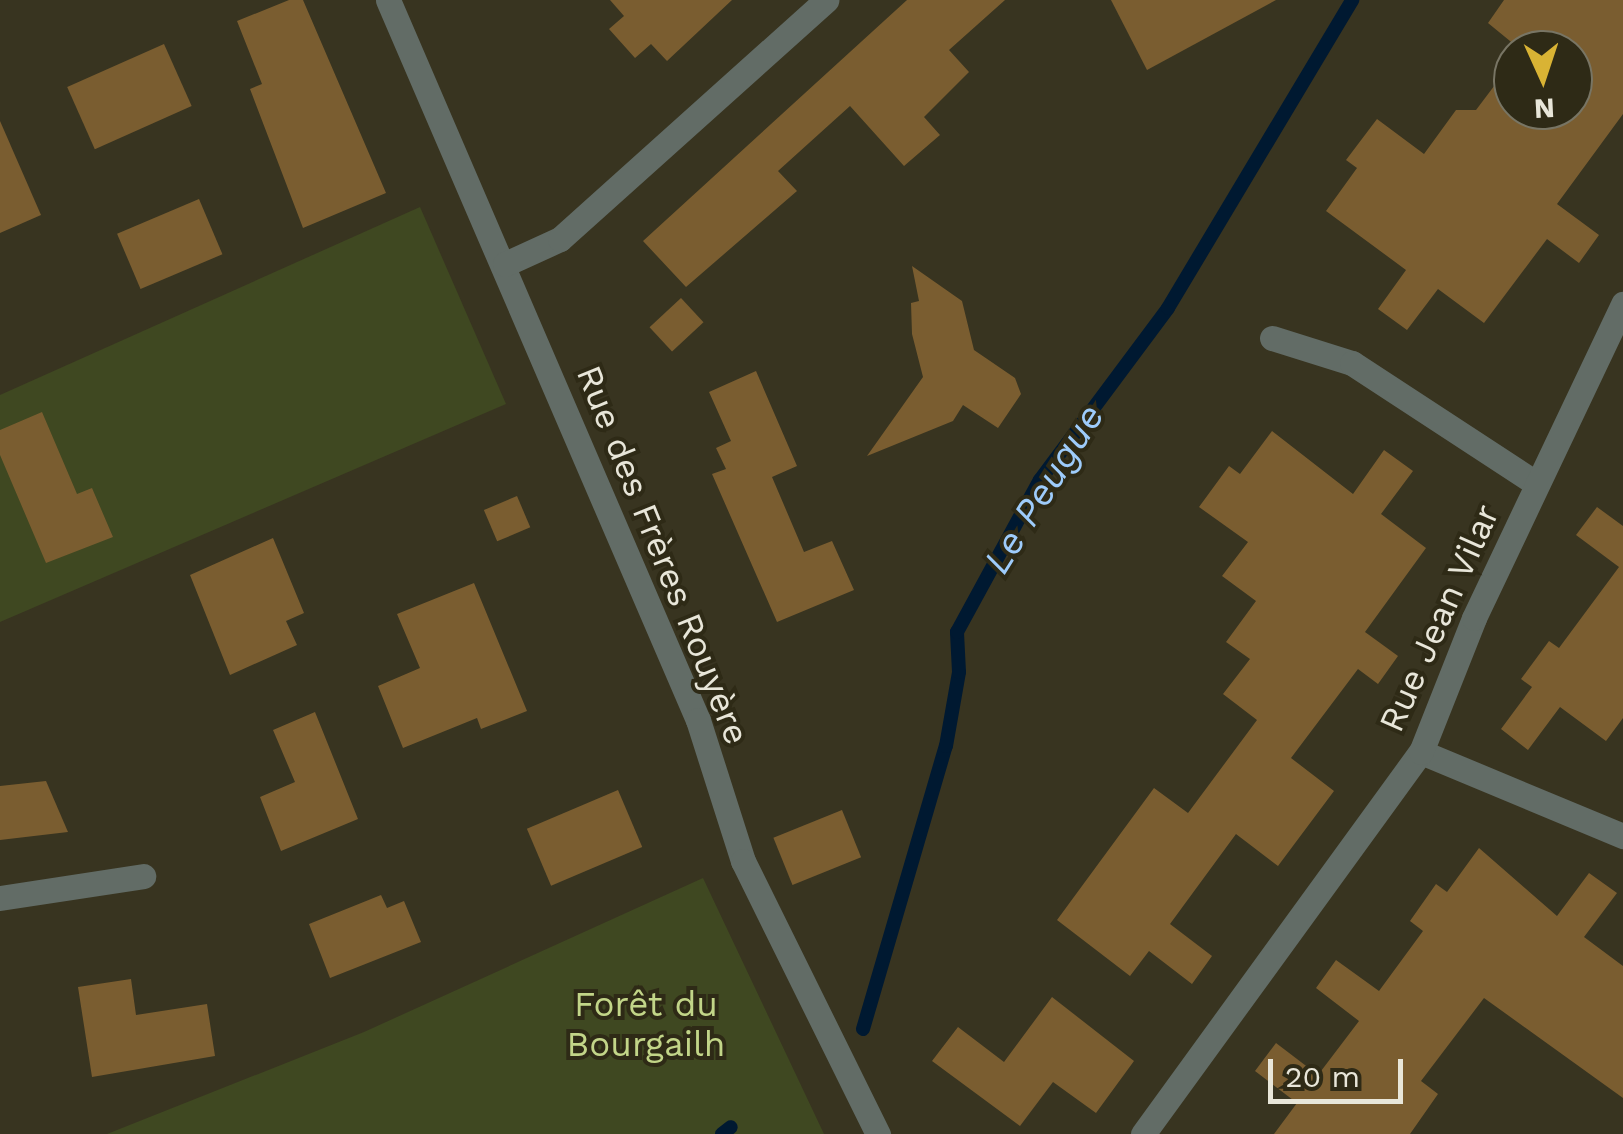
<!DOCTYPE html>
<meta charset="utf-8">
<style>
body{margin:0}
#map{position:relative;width:1623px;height:1134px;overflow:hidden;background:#383420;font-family:"Work Sans",sans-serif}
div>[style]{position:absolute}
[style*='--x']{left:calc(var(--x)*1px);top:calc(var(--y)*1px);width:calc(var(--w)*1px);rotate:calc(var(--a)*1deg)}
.green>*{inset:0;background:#3f4821}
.stream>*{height:14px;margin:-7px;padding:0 7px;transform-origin:7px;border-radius:7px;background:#001931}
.building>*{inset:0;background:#7a5d30;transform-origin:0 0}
.minor>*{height:25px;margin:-12.5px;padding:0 12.5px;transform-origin:12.5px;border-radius:12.5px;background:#626c66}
span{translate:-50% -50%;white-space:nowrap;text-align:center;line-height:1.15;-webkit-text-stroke:8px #2e2a16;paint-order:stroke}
.street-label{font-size:35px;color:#e8e6d9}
.park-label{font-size:35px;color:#c2d588}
.water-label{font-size:38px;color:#9eccfb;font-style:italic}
.north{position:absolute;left:1493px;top:30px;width:100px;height:100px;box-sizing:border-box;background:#2e2a16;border:2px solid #787564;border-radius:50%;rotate:177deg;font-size:28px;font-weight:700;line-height:40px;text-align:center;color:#e8e6d9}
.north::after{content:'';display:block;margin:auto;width:35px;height:45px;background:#d9b334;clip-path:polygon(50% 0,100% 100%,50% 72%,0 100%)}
.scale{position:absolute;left:1268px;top:1059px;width:135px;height:45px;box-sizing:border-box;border:5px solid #e8e6d9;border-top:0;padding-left:12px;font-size:30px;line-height:35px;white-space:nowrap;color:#e8e6d9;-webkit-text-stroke:8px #2e2a16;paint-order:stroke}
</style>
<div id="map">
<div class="green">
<i style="clip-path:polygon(420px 207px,506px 404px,0 622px,0 395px)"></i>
<i style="clip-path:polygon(703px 878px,824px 1134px,107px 1134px,364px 1032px)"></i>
</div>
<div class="stream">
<i style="--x:863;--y:1029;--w:295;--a:-73.7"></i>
<i style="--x:946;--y:746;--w:75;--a:-80"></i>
<i style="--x:959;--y:672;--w:40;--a:-92.9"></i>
<i style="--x:957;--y:632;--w:173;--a:-61.4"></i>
<i style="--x:1040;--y:480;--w:214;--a:-53.3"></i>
<i style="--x:1168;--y:308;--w:359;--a:-59.1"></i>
<i style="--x:722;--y:1134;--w:11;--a:-38"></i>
</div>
<div class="building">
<i style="clip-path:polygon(289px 0,303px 0,386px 193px,303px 228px,250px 89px,262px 84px,237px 21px)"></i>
<i style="clip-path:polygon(610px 0,732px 0,667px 61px,651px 44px,635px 58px,609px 29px,624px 16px)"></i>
<i style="clip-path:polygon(907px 0,1005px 0,949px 50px,969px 72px,924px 117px,940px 135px,904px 166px,850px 106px,778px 171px,797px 191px,686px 287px,643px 241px)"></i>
<i style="clip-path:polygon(1111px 0,1276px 0,1147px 70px)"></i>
<i style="clip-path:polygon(1504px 0,1623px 0,1623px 114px,1557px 204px,1599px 235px,1579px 263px,1547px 239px,1484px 323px,1438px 289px,1407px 330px,1378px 309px,1406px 270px,1326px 211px,1357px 168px,1346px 160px,1377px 119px,1424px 154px,1456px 110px,1476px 110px,1513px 61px,1513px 110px,1573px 110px,1573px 50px,1521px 50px,1488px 23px)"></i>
<i style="left:164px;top:44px;width:68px;height:106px;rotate:66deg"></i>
<i style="clip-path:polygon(0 121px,41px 215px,0 233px)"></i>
<i style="left:199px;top:199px;width:60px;height:89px;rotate:67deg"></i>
<i style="clip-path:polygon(912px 266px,962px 301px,974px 350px,1015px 378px,1021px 394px,998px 428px,963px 405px,953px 421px,867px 456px,923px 377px,912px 334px,911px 303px,919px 301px)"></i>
<i style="left:681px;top:298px;width:33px;height:43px;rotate:47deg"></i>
<i style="clip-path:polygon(756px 371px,797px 466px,772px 477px,804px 552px,832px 541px,854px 590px,777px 622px,712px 474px,726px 469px,716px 448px,731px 441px,709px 392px)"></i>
<i style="clip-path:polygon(42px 412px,77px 494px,92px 488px,113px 537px,46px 563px,0 455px,0 430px)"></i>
<i style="clip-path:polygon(1272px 431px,1353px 494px,1384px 450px,1413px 471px,1381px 514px,1426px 548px,1365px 632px,1398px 656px,1378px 684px,1358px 669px,1291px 758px,1334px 791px,1278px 866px,1236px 834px,1170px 924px,1212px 956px,1192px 984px,1149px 951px,1130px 976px,1057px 920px,1154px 788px,1188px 813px,1257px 720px,1223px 694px,1250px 659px,1226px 642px,1256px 601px,1222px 576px,1248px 542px,1199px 507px,1229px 466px,1240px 474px)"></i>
<i style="left:517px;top:496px;width:34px;height:36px;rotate:67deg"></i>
<i style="clip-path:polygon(1597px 507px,1623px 526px,1623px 718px,1606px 741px,1560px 707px,1528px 750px,1501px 729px,1532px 687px,1521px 679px,1549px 641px,1559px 648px,1619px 567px,1576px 535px)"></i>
<i style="clip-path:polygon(273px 538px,304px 613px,286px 621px,297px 645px,230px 675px,190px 575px)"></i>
<i style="clip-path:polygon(474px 583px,527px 711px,481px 729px,477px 718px,403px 748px,378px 686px,420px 668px,397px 614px)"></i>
<i style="clip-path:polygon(315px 712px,358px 819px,281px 851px,260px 797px,295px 782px,273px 730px)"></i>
<i style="clip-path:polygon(46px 781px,68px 832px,0 840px,0 786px)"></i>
<i style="left:618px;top:790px;width:62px;height:99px;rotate:67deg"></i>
<i style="left:842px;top:810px;width:51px;height:74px;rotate:68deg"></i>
<i style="clip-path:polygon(1479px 848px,1557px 916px,1589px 873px,1617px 893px,1584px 937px,1623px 966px,1623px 1098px,1484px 998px,1421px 1081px,1438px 1094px,1410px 1134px,1274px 1134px,1297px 1103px,1255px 1071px,1276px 1043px,1318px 1075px,1359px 1021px,1316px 988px,1336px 960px,1379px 991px,1423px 931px,1410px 921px,1436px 884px,1447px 892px)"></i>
<i style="clip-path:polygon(381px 895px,387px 908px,404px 901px,421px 942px,330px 978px,309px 924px)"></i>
<i style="clip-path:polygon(131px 979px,136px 1015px,207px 1004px,215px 1056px,92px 1077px,78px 987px)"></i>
<i style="clip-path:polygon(1052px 997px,1134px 1061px,1096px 1113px,1053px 1082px,1020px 1126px,932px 1061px,958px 1027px,1004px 1062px)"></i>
</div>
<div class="minor">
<i style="--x:388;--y:0;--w:784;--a:66.71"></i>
<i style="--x:698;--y:720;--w:148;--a:72.3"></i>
<i style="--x:743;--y:861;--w:305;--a:63.7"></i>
<i style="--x:505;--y:264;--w:60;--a:-24.4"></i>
<i style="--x:560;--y:239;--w:358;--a:-41.9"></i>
<i style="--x:1272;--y:338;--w:84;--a:17.4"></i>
<i style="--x:1352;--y:363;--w:221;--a:33.2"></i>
<i style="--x:1421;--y:752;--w:219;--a:22.6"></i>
<i style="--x:0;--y:898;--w:145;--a:-8.7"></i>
<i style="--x:1143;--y:1134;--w:472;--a:-54"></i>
<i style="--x:1421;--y:752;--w:144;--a:-68.4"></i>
<i style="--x:1474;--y:618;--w:348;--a:-64.6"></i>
</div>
<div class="street-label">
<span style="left:663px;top:555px;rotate:68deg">Rue des Frères Rouyère</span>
<span style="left:1439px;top:618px;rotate:-66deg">Rue Jean Vilar</span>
</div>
<div class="park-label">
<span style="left:646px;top:1024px">Forêt du<br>Bourgailh</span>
</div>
<div class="water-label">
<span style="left:1044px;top:489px;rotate:-58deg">Le Peugue</span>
</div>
<div class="north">N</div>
<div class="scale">20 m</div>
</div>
